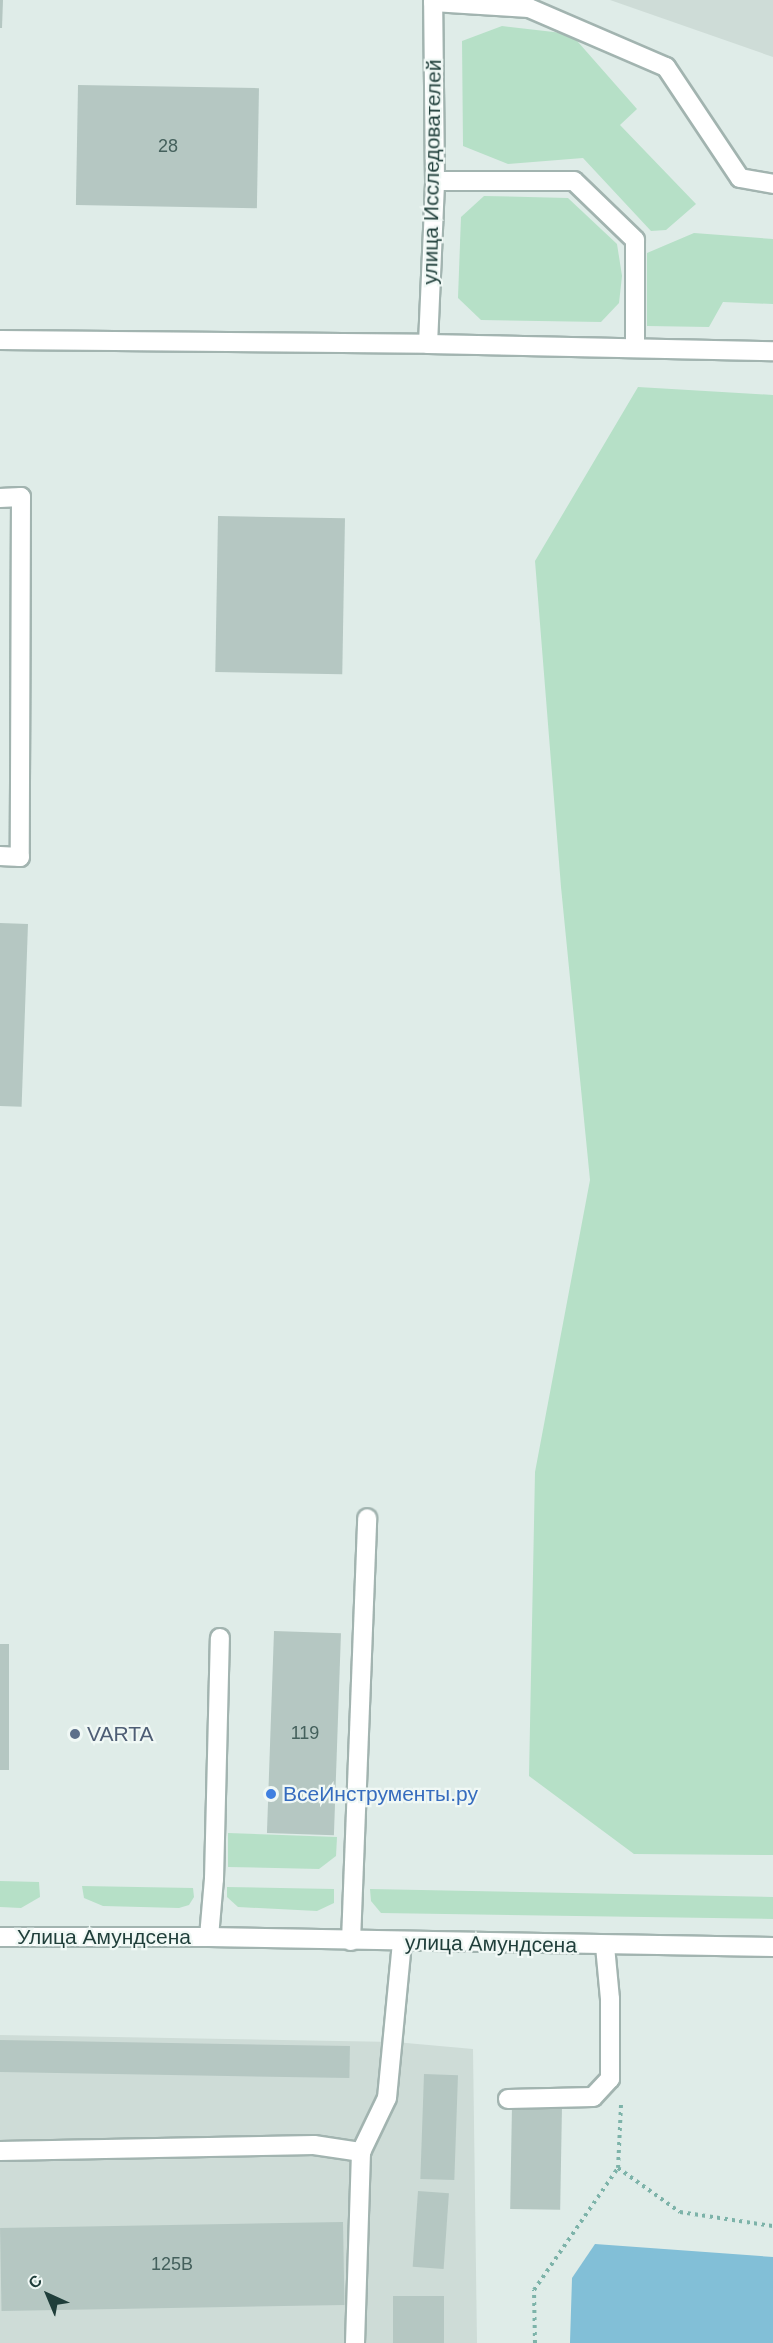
<!DOCTYPE html>
<meta charset="utf-8">
<style>
body{margin:0}
#map{position:relative;width:773px;height:2343px;overflow:hidden;background:#dfece8;font-family:Helvetica,sans-serif}
div>[style]{position:absolute}
[style*='--x']{left:calc(var(--x)*1px);top:calc(var(--y)*1px);width:calc(var(--w)*1px);rotate:calc(var(--a)*1deg)}
.built>*{inset:0;background:#cedcd7}
.green>*{inset:0;background:#b6e0c7}
.water>*{inset:0;background:#82bfd7}
.building>*{inset:0;background:#b5c7c2;transform-origin:0 0}
.path>*{height:4px;margin-top:-2px;transform-origin:0;background:repeating-linear-gradient(90deg,#7db3a9 0 3px,transparent 0 7.5px)}
.roads{filter:drop-shadow(2px 0 #a2b4b0) drop-shadow(-2px 0 #a2b4b0) drop-shadow(0 2px #a2b4b0) drop-shadow(0 -2px #a2b4b0)}
.service>*{height:18px;margin:-9px;padding:0 9px;transform-origin:9px;border-radius:9px;background:#fff}
.minor>*{height:18px;margin:-9px;padding:0 9px;transform-origin:9px;border-radius:9px;background:#fff}
.tertiary>*{height:18px;margin:-9px;padding:0 9px;transform-origin:9px;border-radius:9px;background:#fff}
.dots>*{width:16px;height:16px;translate:-50% -50%;box-sizing:border-box;border:3px solid #f0f8f5;border-radius:50%}
span{translate:-50% -50%;white-space:nowrap;text-align:center;line-height:1.15;-webkit-text-stroke:4.5px #f0f8f5;paint-order:stroke}
.number-label{font-size:18px;color:#44605c}
.number-label span{-webkit-text-stroke-width:0}
.street-label{font-size:21px;color:#1f3e3a}
.service-label{font-size:21px;color:#4e5e75}
.left{translate:0 -50%;text-align:left}
.shop-label{font-size:21px;color:#366cbe}
.north{position:absolute;left:18px;top:2265px;width:60px;height:60px;-webkit-text-stroke:4px #f0f8f5;paint-order:stroke;rotate:316deg;font-size:16px;font-weight:700;line-height:24px;text-align:center;color:#1f3e3a}
.north::after{content:'';display:block;margin:auto;width:21px;height:27px;background:#1f3e3a;clip-path:polygon(50% 0,100% 100%,50% 72%,0 100%)}
</style>
<div id="map">
<div class="built">
<i style="clip-path:polygon(610px 0,773px 0,773px 57px)"></i>
<i style="clip-path:polygon(0 2035px,395px 2042px,473px 2049px,477px 2343px,0 2343px)"></i>
</div>
<div class="green">
<i style="clip-path:polygon(502px 26px,571px 34px,637px 109px,620px 125px,696px 204px,666px 230px,651px 231px,583px 158px,508px 164px,463px 146px,462px 41px)"></i>
<i style="clip-path:polygon(484px 196px,568px 198px,617px 244px,622px 276px,619px 303px,601px 322px,481px 320px,458px 298px,461px 217px)"></i>
<i style="clip-path:polygon(694px 233px,773px 239px,773px 304px,723px 302px,709px 327px,647px 326px,647px 253px)"></i>
<i style="clip-path:polygon(638px 387px,773px 395px,773px 1855px,634px 1854px,529px 1776px,535px 1472px,590px 1180px,561px 887px,535px 561px)"></i>
<i style="clip-path:polygon(228px 1833px,337px 1837px,336px 1856px,319px 1869px,228px 1867px)"></i>
<i style="clip-path:polygon(0 1881px,39px 1882px,40px 1897px,21px 1908px,0 1907px)"></i>
<i style="clip-path:polygon(82px 1886px,193px 1888px,194px 1897px,189px 1905px,179px 1908px,103px 1906px,84px 1898px)"></i>
<i style="clip-path:polygon(227px 1887px,334px 1889px,334px 1903px,317px 1911px,238px 1907px,227px 1897px)"></i>
<i style="clip-path:polygon(370px 1889px,773px 1897px,773px 1919px,381px 1913px,371px 1901px)"></i>
</div>
<div class="water">
<i style="clip-path:polygon(595px 2244px,773px 2257px,773px 2343px,570px 2343px,572px 2278px)"></i>
</div>
<div class="building">
<i style="clip-path:polygon(0 0,3px 0,2px 28px,0 28px)"></i>
<i style="left:78px;top:85px;width:181px;height:120px;rotate:1deg"></i>
<i style="left:218px;top:516px;width:127px;height:156px;rotate:1deg"></i>
<i style="left:0;top:923px;width:28px;height:183px;rotate:2deg"></i>
<i style="left:274px;top:1631px;width:67px;height:202px;rotate:2deg"></i>
<i style="left:0;top:1644px;width:9px;height:126px"></i>
<i style="left:0;top:2040px;width:350px;height:32px;rotate:1deg"></i>
<i style="left:424px;top:2074px;width:34px;height:105px;rotate:2deg"></i>
<i style="left:512px;top:2105px;width:50px;height:104px;rotate:1deg"></i>
<i style="left:418px;top:2191px;width:31px;height:76px;rotate:4deg"></i>
<i style="left:343px;top:2222px;width:83px;height:343px;rotate:89deg"></i>
<i style="left:393px;top:2296px;width:51px;height:47px"></i>
</div>
<div class="path">
<i style="--x:621;--y:2105;--w:63;--a:92.7"></i>
<i style="--x:618;--y:2168;--w:76;--a:35.4"></i>
<i style="--x:680;--y:2212;--w:94;--a:8.6"></i>
<i style="--x:535;--y:2343;--w:53;--a:-91.1"></i>
<i style="--x:534;--y:2290;--w:148;--a:-55.5"></i>
</div>
<div class="roads">
<div class="service">
<i style="--x:433;--y:2;--w:96;--a:3.6"></i>
<i style="--x:529;--y:8;--w:149;--a:23.3"></i>
<i style="--x:666;--y:67;--w:133;--a:56.3"></i>
<i style="--x:740;--y:178;--w:34;--a:10"></i>
<i style="--x:435;--y:181;--w:139;--a:0"></i>
<i style="--x:574;--y:181;--w:85;--a:44"></i>
<i style="--x:635;--y:240;--w:108;--a:90"></i>
<i style="--x:0;--y:498;--w:21;--a:-3"></i>
<i style="--x:21;--y:497;--w:360;--a:90.2"></i>
<i style="--x:20;--y:857;--w:20;--a:-177"></i>
<i style="--x:209;--y:1937;--w:58;--a:-85.1"></i>
<i style="--x:214;--y:1879;--w:241;--a:-88.6"></i>
<i style="--x:351;--y:1941;--w:423;--a:-87.8"></i>
<i style="--x:508;--y:2099;--w:85;--a:-1.3"></i>
<i style="--x:593;--y:2097;--w:25;--a:-47"></i>
<i style="--x:610;--y:2079;--w:80;--a:-90"></i>
<i style="--x:610;--y:1999;--w:53;--a:-95.4"></i>
<i style="--x:0;--y:2151;--w:314;--a:-1.1"></i>
<i style="--x:314;--y:2145;--w:48;--a:8.5"></i>
<i style="--x:355;--y:2343;--w:191;--a:-88.2"></i>
<i style="--x:361;--y:2152;--w:60;--a:-64.3"></i>
<i style="--x:387;--y:2098;--w:156;--a:-84.5"></i>
</div>
<div class="minor">
<i style="--x:0;--y:340;--w:428;--a:0.5"></i>
<i style="--x:428;--y:344;--w:345;--a:1.2"></i>
<i style="--x:428;--y:344;--w:163;--a:-87.5"></i>
<i style="--x:435;--y:181;--w:181;--a:-90.6"></i>
</div>
<div class="tertiary">
<i style="--x:0;--y:1937;--w:209;--a:0"></i>
<i style="--x:209;--y:1937;--w:564;--a:1.02"></i>
</div>
</div>
<div class="dots">
<i style="left:75px;top:1734px;background:#5c6f8a"></i>
<i style="left:271px;top:1794px;background:#3f7fe0"></i>
</div>
<div class="number-label">
<span style="left:168px;top:146px">28</span>
<span style="left:305px;top:1733px">119</span>
<span style="left:172px;top:2264px">125В</span>
</div>
<div class="street-label">
<span style="left:432px;top:172px;rotate:-89deg">улица Исследователей</span>
<span style="left:104px;top:1937px">Улица Амундсена</span>
<span style="left:491px;top:1944px;rotate:1deg">улица Амундсена</span>
</div>
<div class="service-label">
<span class="left" style="left:87px;top:1734px">VARTA</span>
</div>
<div class="shop-label">
<span class="left" style="left:283px;top:1794px">ВсеИнструменты.ру</span>
</div>
<div class="north">С</div>
</div>
